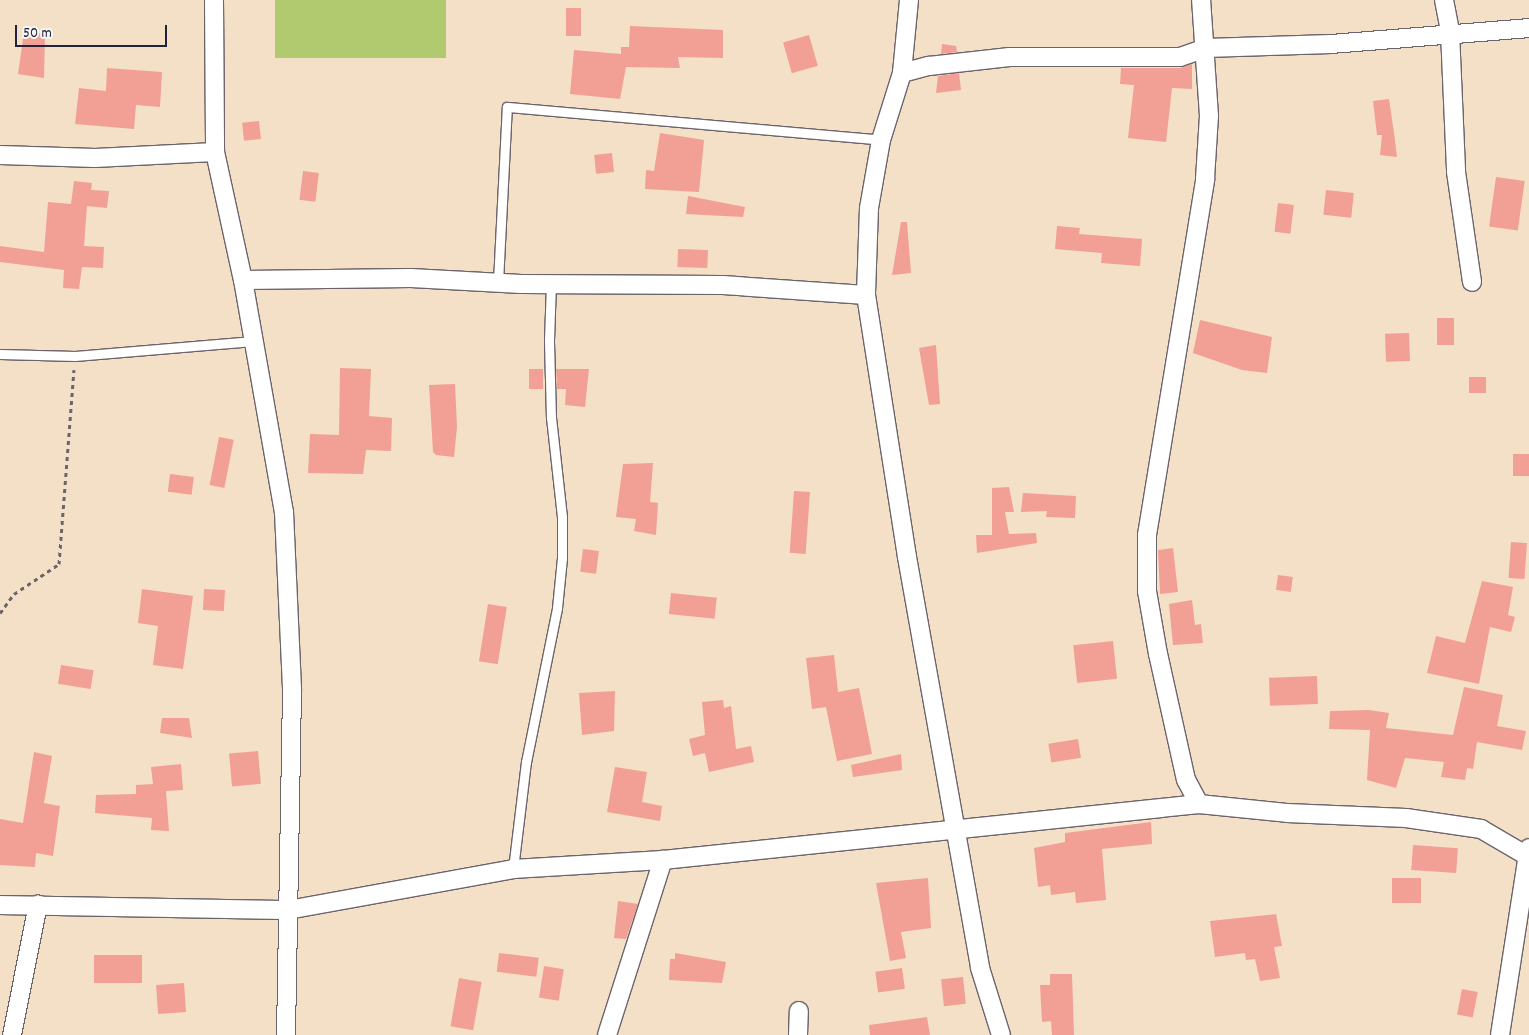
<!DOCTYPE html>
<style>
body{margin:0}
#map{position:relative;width:1529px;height:1035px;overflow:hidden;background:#f4e0c6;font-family:Dekko,sans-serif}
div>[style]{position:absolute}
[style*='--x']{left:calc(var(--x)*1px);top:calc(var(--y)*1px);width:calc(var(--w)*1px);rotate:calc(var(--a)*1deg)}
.green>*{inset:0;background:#b2ca6f;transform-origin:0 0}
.building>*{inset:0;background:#f29f96;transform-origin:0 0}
.path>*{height:3px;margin-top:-1.5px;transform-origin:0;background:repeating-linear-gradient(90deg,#6c646c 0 4px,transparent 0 8px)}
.roads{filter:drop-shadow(1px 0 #6c646c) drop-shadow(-1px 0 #6c646c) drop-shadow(0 1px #6c646c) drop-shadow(0 -1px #6c646c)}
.service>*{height:9px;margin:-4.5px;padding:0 4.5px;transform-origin:4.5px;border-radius:4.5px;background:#fff}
.minor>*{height:18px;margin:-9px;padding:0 9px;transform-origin:9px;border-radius:9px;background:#fff}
span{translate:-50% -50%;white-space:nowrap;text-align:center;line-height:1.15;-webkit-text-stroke:5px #f6f6f2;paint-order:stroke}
.scale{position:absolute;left:15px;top:25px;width:152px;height:22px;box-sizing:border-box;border:2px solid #22223b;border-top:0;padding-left:6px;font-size:15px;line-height:18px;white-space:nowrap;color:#22223b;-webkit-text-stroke:4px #f6f6f2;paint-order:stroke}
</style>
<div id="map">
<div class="green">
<i style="left:275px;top:0;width:171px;height:58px"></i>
</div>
<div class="building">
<i style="left:566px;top:8px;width:15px;height:28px"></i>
<i style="clip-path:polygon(630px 26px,723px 30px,723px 58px,678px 57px,680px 68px,626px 67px,620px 99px,570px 94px,574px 50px,621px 54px,621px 47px,629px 47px)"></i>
<i style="clip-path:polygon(24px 32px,45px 34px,44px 78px,18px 74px)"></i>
<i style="left:809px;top:35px;width:32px;height:27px;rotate:74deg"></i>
<i style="clip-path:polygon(942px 44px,956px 46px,957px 52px,941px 54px)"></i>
<i style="clip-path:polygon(1192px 64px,1192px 89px,1172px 88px,1166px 142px,1128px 138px,1134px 85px,1120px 84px,1121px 68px,1180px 68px)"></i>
<i style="clip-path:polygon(107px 68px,162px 72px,160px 107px,136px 105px,134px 129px,75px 124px,79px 88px,106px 91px)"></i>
<i style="clip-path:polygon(959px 73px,961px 90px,936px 93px,938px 76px)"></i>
<i style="clip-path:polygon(1389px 99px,1394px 133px,1397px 157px,1380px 155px,1382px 135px,1377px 135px,1373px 101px)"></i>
<i style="left:259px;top:121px;width:18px;height:17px;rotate:84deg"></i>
<i style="clip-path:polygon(660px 133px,704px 140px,699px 192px,645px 189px,646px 170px,654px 171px)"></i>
<i style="left:612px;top:153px;width:19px;height:18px;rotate:84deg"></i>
<i style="left:303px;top:171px;width:16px;height:29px;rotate:7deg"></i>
<i style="left:1496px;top:177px;width:29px;height:50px;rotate:8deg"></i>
<i style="clip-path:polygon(74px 181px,92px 183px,91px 190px,109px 191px,107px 208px,87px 206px,84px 246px,104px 247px,103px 268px,82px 267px,79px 289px,63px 288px,64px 270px,0 262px,0 246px,44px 252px,48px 202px,71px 204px)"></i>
<i style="left:1326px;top:190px;width:28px;height:25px;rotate:6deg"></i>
<i style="clip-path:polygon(688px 196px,745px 207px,743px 217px,686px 214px)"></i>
<i style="left:1278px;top:203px;width:16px;height:29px;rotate:7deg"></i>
<i style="clip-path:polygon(901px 222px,907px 222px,911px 273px,892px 275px)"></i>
<i style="clip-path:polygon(1057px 226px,1080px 228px,1079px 234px,1142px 239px,1140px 266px,1101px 263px,1102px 253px,1055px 249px)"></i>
<i style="left:678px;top:249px;width:30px;height:18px;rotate:2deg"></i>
<i style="left:1437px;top:318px;width:17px;height:27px"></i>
<i style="clip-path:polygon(1200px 320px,1272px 337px,1267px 373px,1242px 370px,1193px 353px)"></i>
<i style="left:1409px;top:333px;width:28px;height:24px;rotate:88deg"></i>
<i style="clip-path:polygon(936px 345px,940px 404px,929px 405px,919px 348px)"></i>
<i style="clip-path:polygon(340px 368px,371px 369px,369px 416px,392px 418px,391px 451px,366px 450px,363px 474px,308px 473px,310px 434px,339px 435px)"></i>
<i style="left:529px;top:369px;width:14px;height:20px"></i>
<i style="clip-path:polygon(556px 369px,589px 369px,585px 407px,565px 405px,566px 389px,557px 389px)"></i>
<i style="left:1469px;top:377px;width:17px;height:16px"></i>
<i style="clip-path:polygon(455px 384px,457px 427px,454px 457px,436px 455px,433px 452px,429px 385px)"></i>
<i style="left:219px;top:437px;width:15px;height:49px;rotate:11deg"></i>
<i style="left:1529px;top:454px;width:22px;height:16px;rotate:90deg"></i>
<i style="clip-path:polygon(653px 463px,650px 502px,658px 503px,656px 535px,634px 531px,636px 519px,616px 517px,623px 464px)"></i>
<i style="left:170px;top:474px;width:24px;height:18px;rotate:7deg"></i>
<i style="clip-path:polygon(1009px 487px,1014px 512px,1005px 512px,1009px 534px,1036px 533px,1037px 543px,977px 553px,976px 535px,992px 535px,992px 488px)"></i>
<i style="left:794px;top:491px;width:16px;height:62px;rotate:4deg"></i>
<i style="clip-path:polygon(1023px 493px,1076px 496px,1075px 518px,1046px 517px,1047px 511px,1021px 512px)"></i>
<i style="left:1511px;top:542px;width:16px;height:36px;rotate:4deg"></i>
<i style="clip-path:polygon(1173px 548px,1178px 592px,1160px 594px,1158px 550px)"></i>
<i style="left:583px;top:549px;width:16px;height:23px;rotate:7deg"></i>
<i style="left:1278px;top:575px;width:15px;height:15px;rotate:8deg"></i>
<i style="clip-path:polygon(1482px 581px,1513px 587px,1508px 615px,1515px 617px,1511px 632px,1490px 627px,1479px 684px,1427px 673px,1436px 636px,1465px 643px)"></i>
<i style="clip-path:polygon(142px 589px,193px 596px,183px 669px,153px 665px,158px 626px,138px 623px)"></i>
<i style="left:204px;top:589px;width:21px;height:21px;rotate:3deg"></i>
<i style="left:671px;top:593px;width:46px;height:21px;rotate:6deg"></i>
<i style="clip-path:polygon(1192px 600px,1195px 625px,1201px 624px,1203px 643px,1173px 645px,1169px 604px)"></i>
<i style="left:488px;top:604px;width:19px;height:58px;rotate:9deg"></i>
<i style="left:1113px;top:641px;width:38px;height:40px;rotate:84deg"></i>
<i style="clip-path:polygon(834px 655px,838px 692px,859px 688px,872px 754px,837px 761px,826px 707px,812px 709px,806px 658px)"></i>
<i style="left:61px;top:665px;width:33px;height:19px;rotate:9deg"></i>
<i style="left:1317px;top:676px;width:28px;height:48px;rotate:88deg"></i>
<i style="clip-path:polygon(1464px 687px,1503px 695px,1497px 726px,1526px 731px,1522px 750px,1477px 742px,1473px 769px,1467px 768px,1465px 780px,1441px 777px,1444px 762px,1405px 758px,1396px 788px,1367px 780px,1370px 730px,1329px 729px,1330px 711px,1369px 710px,1389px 713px,1386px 728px,1453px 735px)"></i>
<i style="clip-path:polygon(615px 691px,614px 731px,582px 735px,579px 693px)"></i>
<i style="clip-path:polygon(723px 700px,724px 708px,731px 706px,736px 749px,751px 746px,754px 762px,709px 772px,705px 753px,693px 756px,689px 739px,705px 735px,702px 702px)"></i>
<i style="clip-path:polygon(162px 718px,189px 718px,192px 738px,160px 733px)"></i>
<i style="left:1078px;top:739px;width:19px;height:30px;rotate:81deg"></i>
<i style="left:258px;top:751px;width:33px;height:29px;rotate:85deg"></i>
<i style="clip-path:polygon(34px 752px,52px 756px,44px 803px,60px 806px,53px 856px,36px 853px,35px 867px,0 865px,0 819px,23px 823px)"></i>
<i style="clip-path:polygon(901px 754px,902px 770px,853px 777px,851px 765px)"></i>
<i style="clip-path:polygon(181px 764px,183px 790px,166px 791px,169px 831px,151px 830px,152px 818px,95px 813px,96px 795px,136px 794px,136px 785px,153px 784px,151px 767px)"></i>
<i style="clip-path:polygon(615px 767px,647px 772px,642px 802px,662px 806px,660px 821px,607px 812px)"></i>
<i style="clip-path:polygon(1151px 822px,1152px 844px,1102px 849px,1106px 900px,1076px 903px,1075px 892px,1051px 895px,1050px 885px,1038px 887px,1034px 848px,1065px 842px,1065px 833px)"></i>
<i style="left:1413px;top:845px;width:45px;height:25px;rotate:4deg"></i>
<i style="clip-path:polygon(928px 878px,931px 928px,901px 932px,906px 958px,890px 961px,876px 883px)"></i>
<i style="left:1392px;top:878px;width:29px;height:25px"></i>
<i style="clip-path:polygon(618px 901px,638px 904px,626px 939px,614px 938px)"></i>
<i style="clip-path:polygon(1276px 914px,1282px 946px,1274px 947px,1280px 978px,1260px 981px,1255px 959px,1246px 960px,1245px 953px,1215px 957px,1210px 921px)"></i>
<i style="left:499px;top:953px;width:40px;height:19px;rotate:7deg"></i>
<i style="clip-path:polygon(675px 953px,726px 962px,722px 983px,669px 980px,670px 959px,675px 959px)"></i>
<i style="left:94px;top:955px;width:48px;height:28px"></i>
<i style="left:544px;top:966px;width:20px;height:32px;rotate:9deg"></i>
<i style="left:902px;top:968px;width:21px;height:27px;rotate:82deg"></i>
<i style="clip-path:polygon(1050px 974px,1072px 974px,1074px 1035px,1052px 1035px,1051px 1021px,1042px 1022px,1040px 985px,1050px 985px)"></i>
<i style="left:963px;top:977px;width:27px;height:22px;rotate:84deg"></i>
<i style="left:459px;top:978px;width:23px;height:49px;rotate:10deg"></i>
<i style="left:184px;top:983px;width:29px;height:28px;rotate:86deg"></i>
<i style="left:1462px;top:989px;width:16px;height:26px;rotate:11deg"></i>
<i style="clip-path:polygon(927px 1017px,930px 1035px,870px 1035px,869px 1025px)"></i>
</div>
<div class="path">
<i style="--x:0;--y:613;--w:24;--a:-54"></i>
<i style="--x:14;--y:594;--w:54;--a:-33.7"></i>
<i style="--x:59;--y:564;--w:195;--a:-85.6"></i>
</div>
<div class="roads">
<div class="service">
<i style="--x:498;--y:282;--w:175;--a:-87.1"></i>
<i style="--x:507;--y:107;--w:375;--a:5"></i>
<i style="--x:0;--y:354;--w:75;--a:1.5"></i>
<i style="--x:75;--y:356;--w:179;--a:-4.8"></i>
<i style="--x:513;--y:869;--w:108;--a:-83.1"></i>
<i style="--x:526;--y:762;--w:157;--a:-78.6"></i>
<i style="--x:557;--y:608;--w:50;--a:-84.3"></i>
<i style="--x:562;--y:558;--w:41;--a:-90"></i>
<i style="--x:562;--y:517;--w:100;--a:-96.3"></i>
<i style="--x:551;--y:418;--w:78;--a:-91.5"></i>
<i style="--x:549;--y:340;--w:58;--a:-88"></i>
</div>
<div class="minor">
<i style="--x:214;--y:0;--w:152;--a:89.6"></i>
<i style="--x:215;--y:152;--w:131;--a:77.7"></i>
<i style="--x:243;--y:280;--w:236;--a:80"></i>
<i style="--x:284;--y:512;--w:179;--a:87.4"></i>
<i style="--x:292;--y:691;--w:344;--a:91"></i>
<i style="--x:909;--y:0;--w:73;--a:95.5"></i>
<i style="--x:902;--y:73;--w:70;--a:107.4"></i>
<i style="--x:881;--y:140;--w:69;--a:100"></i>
<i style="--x:869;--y:208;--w:87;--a:92"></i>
<i style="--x:866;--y:295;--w:265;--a:81.1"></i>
<i style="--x:907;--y:557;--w:417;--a:79.9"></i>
<i style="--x:980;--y:968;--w:70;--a:72.6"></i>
<i style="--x:1444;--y:0;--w:33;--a:79"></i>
<i style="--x:1450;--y:32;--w:140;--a:87.5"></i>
<i style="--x:1456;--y:172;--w:111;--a:81.7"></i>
<i style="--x:902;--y:73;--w:28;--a:-15"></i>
<i style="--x:929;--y:66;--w:81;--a:-6.4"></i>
<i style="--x:1009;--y:57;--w:171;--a:0"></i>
<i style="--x:1180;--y:57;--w:28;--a:-19"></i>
<i style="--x:1206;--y:48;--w:125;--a:-1.8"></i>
<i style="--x:1331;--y:44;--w:199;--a:-4.6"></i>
<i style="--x:0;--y:155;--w:95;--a:1.8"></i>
<i style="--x:95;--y:158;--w:120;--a:-2.9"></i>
<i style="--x:243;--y:280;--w:168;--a:-0.7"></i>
<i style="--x:411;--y:278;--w:110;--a:3.1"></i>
<i style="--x:521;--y:284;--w:202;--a:0.3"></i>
<i style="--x:723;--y:285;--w:143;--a:4"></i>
<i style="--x:1199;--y:804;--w:27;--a:-118"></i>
<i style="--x:1186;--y:780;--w:129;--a:-102.5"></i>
<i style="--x:1158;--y:654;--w:64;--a:-99.9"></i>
<i style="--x:1147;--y:591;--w:56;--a:-90"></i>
<i style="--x:1147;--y:535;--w:361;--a:-80.7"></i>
<i style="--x:1205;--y:179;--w:63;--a:-86.4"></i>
<i style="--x:1209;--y:116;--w:116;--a:-93.9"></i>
<i style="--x:0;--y:905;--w:288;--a:1"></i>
<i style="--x:288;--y:910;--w:229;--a:-10.3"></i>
<i style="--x:513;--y:869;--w:150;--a:-3.4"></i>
<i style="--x:663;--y:860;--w:539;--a:-5.96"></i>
<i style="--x:1199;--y:804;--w:88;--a:5.8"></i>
<i style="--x:1287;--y:813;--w:119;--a:2.4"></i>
<i style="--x:1406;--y:818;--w:76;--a:8.3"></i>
<i style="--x:1481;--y:829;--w:56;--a:30.3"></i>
<i style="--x:12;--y:1035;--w:133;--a:-78.7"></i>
<i style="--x:607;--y:1035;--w:184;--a:-72.3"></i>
<i style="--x:798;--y:1035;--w:24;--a:-88"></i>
<i style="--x:1500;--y:1035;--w:189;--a:-81.2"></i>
</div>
</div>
<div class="scale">50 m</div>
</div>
